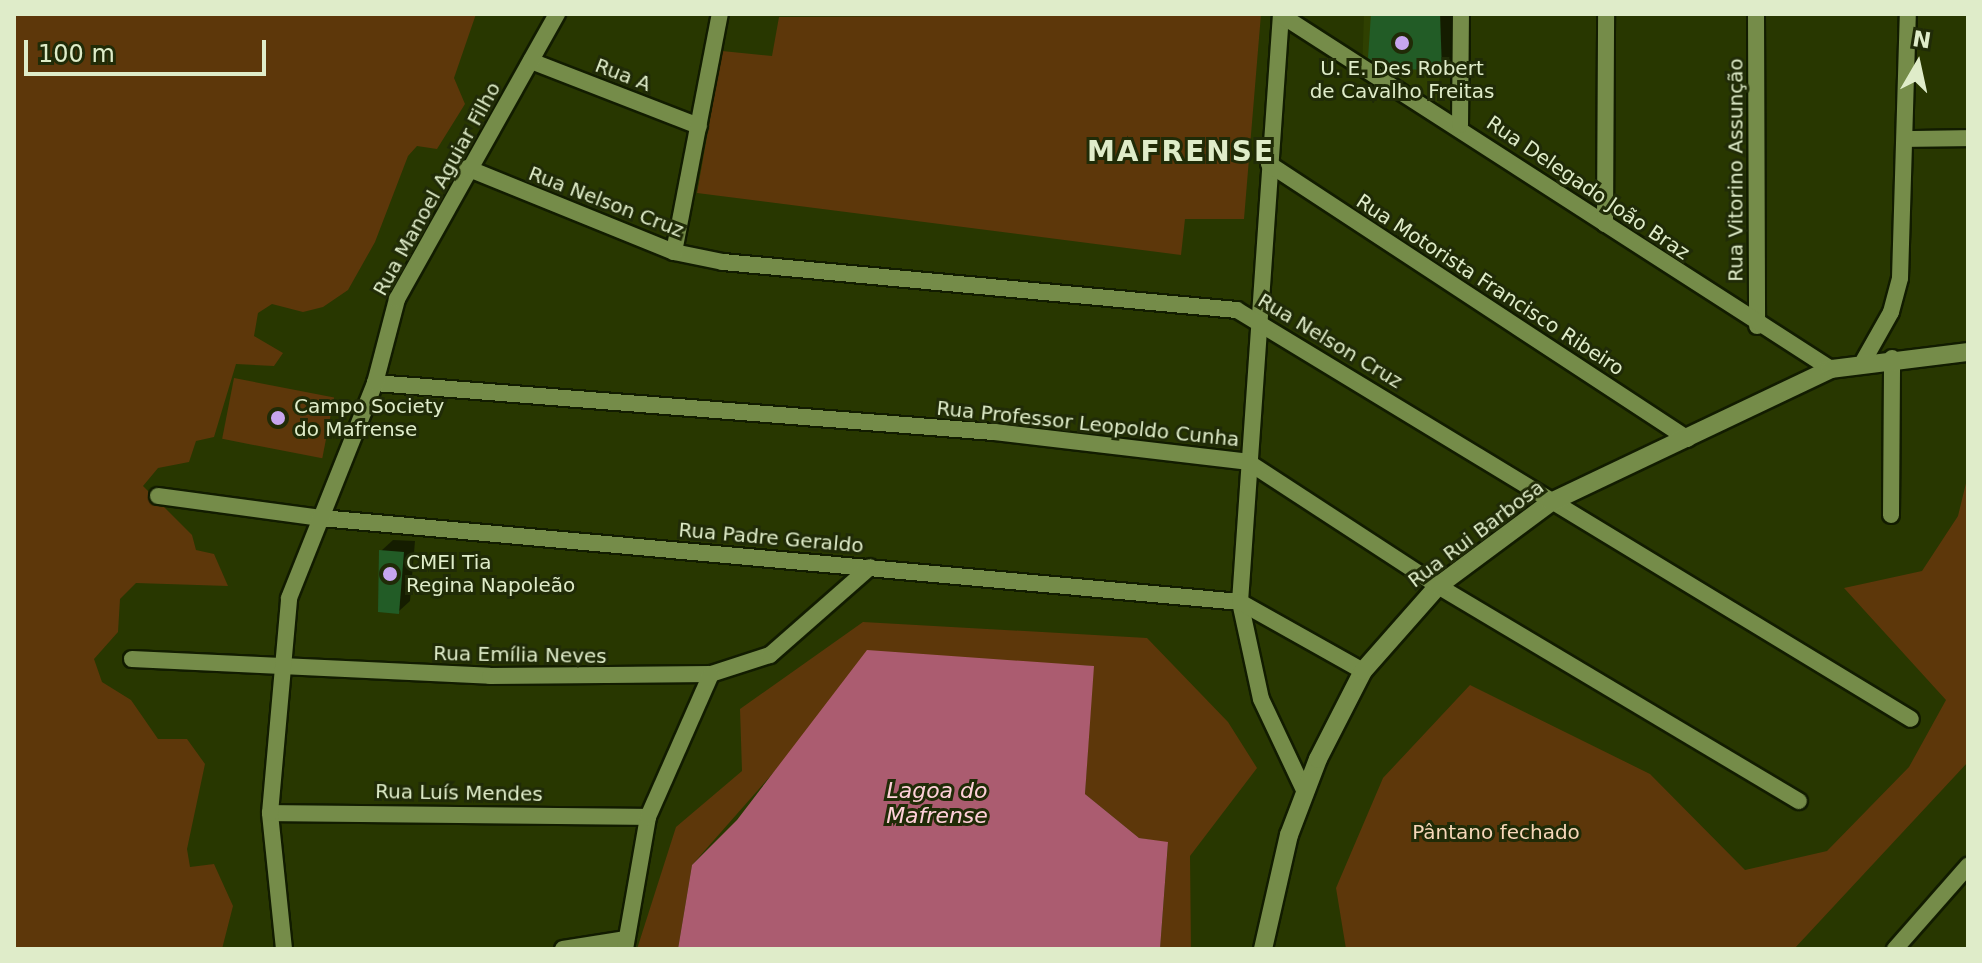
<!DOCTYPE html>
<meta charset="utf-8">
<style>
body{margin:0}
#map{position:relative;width:1982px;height:963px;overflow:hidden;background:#283700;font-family:"DejaVu Sans",sans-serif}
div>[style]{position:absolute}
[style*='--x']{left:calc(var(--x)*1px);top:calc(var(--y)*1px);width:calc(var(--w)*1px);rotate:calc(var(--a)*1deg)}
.built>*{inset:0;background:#2f4001}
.green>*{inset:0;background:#5d370a;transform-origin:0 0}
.water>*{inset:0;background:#ab5c70}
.shadow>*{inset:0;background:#0007}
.building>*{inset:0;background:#225c26}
.roads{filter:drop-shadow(2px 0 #121c00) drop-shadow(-2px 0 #121c00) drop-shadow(0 2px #121c00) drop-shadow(0 -2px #121c00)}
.minor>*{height:16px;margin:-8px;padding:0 8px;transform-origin:8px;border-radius:8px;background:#758c49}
.tertiary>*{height:18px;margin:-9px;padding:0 9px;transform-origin:9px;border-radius:9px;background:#758c49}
.dots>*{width:22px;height:22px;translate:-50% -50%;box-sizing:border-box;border:4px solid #202b07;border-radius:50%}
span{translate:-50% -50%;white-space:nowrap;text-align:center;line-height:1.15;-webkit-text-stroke:6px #202b07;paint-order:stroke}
.poi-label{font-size:20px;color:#dfecc9}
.left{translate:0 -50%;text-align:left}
.street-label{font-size:20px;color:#dfecc9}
.park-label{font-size:20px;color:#f7d7b9}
.water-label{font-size:22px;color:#ffd0d9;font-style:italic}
.district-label{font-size:28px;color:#dfecc9;font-weight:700;letter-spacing:2px}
.frame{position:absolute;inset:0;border:16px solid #dfecc9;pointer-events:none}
.north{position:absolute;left:1878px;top:24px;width:80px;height:80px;-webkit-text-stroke:6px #202b07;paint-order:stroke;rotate:9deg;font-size:22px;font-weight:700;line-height:32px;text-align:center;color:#dfecc9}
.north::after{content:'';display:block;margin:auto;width:28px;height:36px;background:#dfecc9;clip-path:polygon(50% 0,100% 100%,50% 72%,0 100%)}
.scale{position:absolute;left:24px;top:40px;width:242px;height:36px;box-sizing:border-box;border:4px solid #dfecc9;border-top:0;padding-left:10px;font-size:24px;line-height:28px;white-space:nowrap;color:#dfecc9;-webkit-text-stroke:6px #202b07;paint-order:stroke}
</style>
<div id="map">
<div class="built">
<i style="clip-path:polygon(1364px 14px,1441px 14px,1438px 122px,1362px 73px)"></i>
</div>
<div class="green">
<i style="clip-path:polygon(14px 14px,476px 14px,454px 78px,465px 104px,437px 149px,417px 146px,408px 156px,375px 242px,348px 290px,323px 307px,303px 312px,272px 304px,258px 313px,254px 336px,283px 353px,274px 366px,236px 364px,214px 437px,196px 441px,189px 462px,158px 468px,143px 486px,192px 535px,196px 550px,214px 554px,228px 586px,136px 583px,120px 599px,118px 632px,94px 659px,102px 682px,131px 700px,158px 739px,187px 739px,205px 764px,187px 849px,190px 867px,214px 864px,233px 906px,222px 949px,14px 949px)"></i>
<i style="clip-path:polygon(1261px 14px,1244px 219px,1185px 219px,1181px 255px,697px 193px,722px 51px,772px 56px,779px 17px)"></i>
<i style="left:234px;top:378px;width:102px;height:62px;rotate:11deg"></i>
<i style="clip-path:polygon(1968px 475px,1968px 762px,1794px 949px,1346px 949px,1336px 888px,1383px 778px,1470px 685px,1650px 774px,1745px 870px,1827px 851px,1909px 767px,1946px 700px,1844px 588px,1922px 571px,1958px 516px)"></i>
<i style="clip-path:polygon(863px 622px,1147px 638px,1228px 722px,1257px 768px,1190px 856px,1191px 949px,1160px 949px,1168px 843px,1139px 838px,1085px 794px,1093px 666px,995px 661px,795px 748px,692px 865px,678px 949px,637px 949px,676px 827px,742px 771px,740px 709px)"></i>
</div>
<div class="water">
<i style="clip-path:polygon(867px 650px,1094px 666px,1085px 794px,1139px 838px,1168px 842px,1160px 949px,678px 949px,692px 865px,737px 820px)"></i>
</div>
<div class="shadow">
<i style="clip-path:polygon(1372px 14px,1452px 14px,1452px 57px,1441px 68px)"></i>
<i style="clip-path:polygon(393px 540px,415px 541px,410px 601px,398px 612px,381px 551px)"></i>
</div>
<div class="building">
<i style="clip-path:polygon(1371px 14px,1440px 14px,1442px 70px,1385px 69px,1368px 58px)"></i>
<i style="clip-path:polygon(379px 550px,404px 552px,399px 614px,378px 612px)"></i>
</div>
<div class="roads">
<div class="minor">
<i style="--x:1281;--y:14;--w:589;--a:93.99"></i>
<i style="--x:1240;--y:602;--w:99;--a:77.8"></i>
<i style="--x:1261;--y:699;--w:101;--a:64.7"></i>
<i style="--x:1756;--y:14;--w:312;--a:89.8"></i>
<i style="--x:1281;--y:15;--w:654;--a:32.77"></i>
<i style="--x:531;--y:61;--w:180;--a:21.2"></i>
<i style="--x:1460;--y:125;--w:111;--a:-89.5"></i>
<i style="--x:1907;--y:139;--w:61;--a:-0.9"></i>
<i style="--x:1269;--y:164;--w:501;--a:33.28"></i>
<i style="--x:467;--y:168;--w:223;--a:22.1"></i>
<i style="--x:674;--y:252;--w:50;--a:11.5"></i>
<i style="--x:723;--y:262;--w:516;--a:5.34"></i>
<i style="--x:1237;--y:310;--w:788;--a:31.25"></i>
<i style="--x:1605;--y:224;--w:210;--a:-89.7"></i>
<i style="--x:674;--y:252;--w:242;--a:-79.1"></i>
<i style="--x:1864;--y:360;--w:55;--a:-60.6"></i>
<i style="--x:1891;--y:312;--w:35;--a:-75"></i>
<i style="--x:1900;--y:278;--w:264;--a:-88.3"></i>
<i style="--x:375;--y:383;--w:621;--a:4.53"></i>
<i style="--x:994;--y:432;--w:256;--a:6.7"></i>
<i style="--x:1248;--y:462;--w:227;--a:33.1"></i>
<i style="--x:1438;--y:586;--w:420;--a:30.8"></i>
<i style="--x:158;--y:496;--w:164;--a:7.7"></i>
<i style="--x:321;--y:518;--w:923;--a:5.22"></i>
<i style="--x:1240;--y:602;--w:141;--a:29.3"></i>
<i style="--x:1891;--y:515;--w:157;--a:-89.6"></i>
<i style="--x:132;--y:659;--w:358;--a:2.7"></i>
<i style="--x:490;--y:676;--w:221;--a:-0.5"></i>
<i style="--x:711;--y:674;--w:62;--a:-17.9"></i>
<i style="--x:770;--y:655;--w:133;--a:-41.3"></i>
<i style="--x:270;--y:813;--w:378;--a:0.6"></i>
<i style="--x:284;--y:949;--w:137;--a:-95.9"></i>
<i style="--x:270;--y:813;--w:216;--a:-84.9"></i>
<i style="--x:289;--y:598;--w:232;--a:-68.2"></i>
<i style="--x:375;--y:383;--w:87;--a:-75.3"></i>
<i style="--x:397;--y:299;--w:327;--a:-60.7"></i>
<i style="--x:563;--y:949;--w:64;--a:-9"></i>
<i style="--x:625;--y:949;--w:134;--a:-80.1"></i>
<i style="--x:648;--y:817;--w:156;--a:-66.2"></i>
<i style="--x:1895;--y:949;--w:111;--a:-48.7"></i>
</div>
<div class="tertiary">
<i style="--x:1263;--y:949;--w:117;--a:-77.2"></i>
<i style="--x:1289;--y:835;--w:81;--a:-69.1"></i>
<i style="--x:1318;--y:759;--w:99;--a:-62.9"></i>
<i style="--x:1363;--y:671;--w:113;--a:-48.6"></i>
<i style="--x:1438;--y:586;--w:141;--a:-36.6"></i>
<i style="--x:1551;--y:502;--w:310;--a:-25.4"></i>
<i style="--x:1831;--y:369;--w:138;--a:-7.1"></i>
</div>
</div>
<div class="dots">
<i style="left:1402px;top:43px;background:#c7a6ef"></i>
<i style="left:278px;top:418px;background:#c7a6ef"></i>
<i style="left:390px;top:574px;background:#c7a6ef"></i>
</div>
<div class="poi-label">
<span style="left:1402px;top:80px">U. E. Des Robert<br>de Cavalho Freitas</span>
<span class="left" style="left:294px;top:418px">Campo Society<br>do Mafrense</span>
<span class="left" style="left:406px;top:574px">CMEI Tia<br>Regina Napoleão</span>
</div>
<div class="street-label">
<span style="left:623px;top:75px;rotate:21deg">Rua A</span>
<span style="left:1736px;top:170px;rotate:-90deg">Rua Vitorino Assunção</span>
<span style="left:1588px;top:188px;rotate:34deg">Rua Delegado João Braz</span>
<span style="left:437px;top:189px;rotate:-61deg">Rua Manoel Aguiar Filho</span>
<span style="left:606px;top:202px;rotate:21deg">Rua Nelson Cruz</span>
<span style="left:1490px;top:285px;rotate:33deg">Rua Motorista Francisco Ribeiro</span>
<span style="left:1330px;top:341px;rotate:31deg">Rua Nelson Cruz</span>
<span style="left:1088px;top:424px;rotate:6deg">Rua Professor Leopoldo Cunha</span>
<span style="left:1476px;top:534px;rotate:-37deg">Rua Rui Barbosa</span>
<span style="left:771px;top:538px;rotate:5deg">Rua Padre Geraldo</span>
<span style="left:520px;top:655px;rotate:1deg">Rua Emília Neves</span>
<span style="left:459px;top:793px;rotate:1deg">Rua Luís Mendes</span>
</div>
<div class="park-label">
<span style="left:1496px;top:832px">Pântano fechado</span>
</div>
<div class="water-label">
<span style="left:937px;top:803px">Lagoa do<br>Mafrense</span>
</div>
<div class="district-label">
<span style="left:1181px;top:152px">MAFRENSE</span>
</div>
<div class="frame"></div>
<div class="north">N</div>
<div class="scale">100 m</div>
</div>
